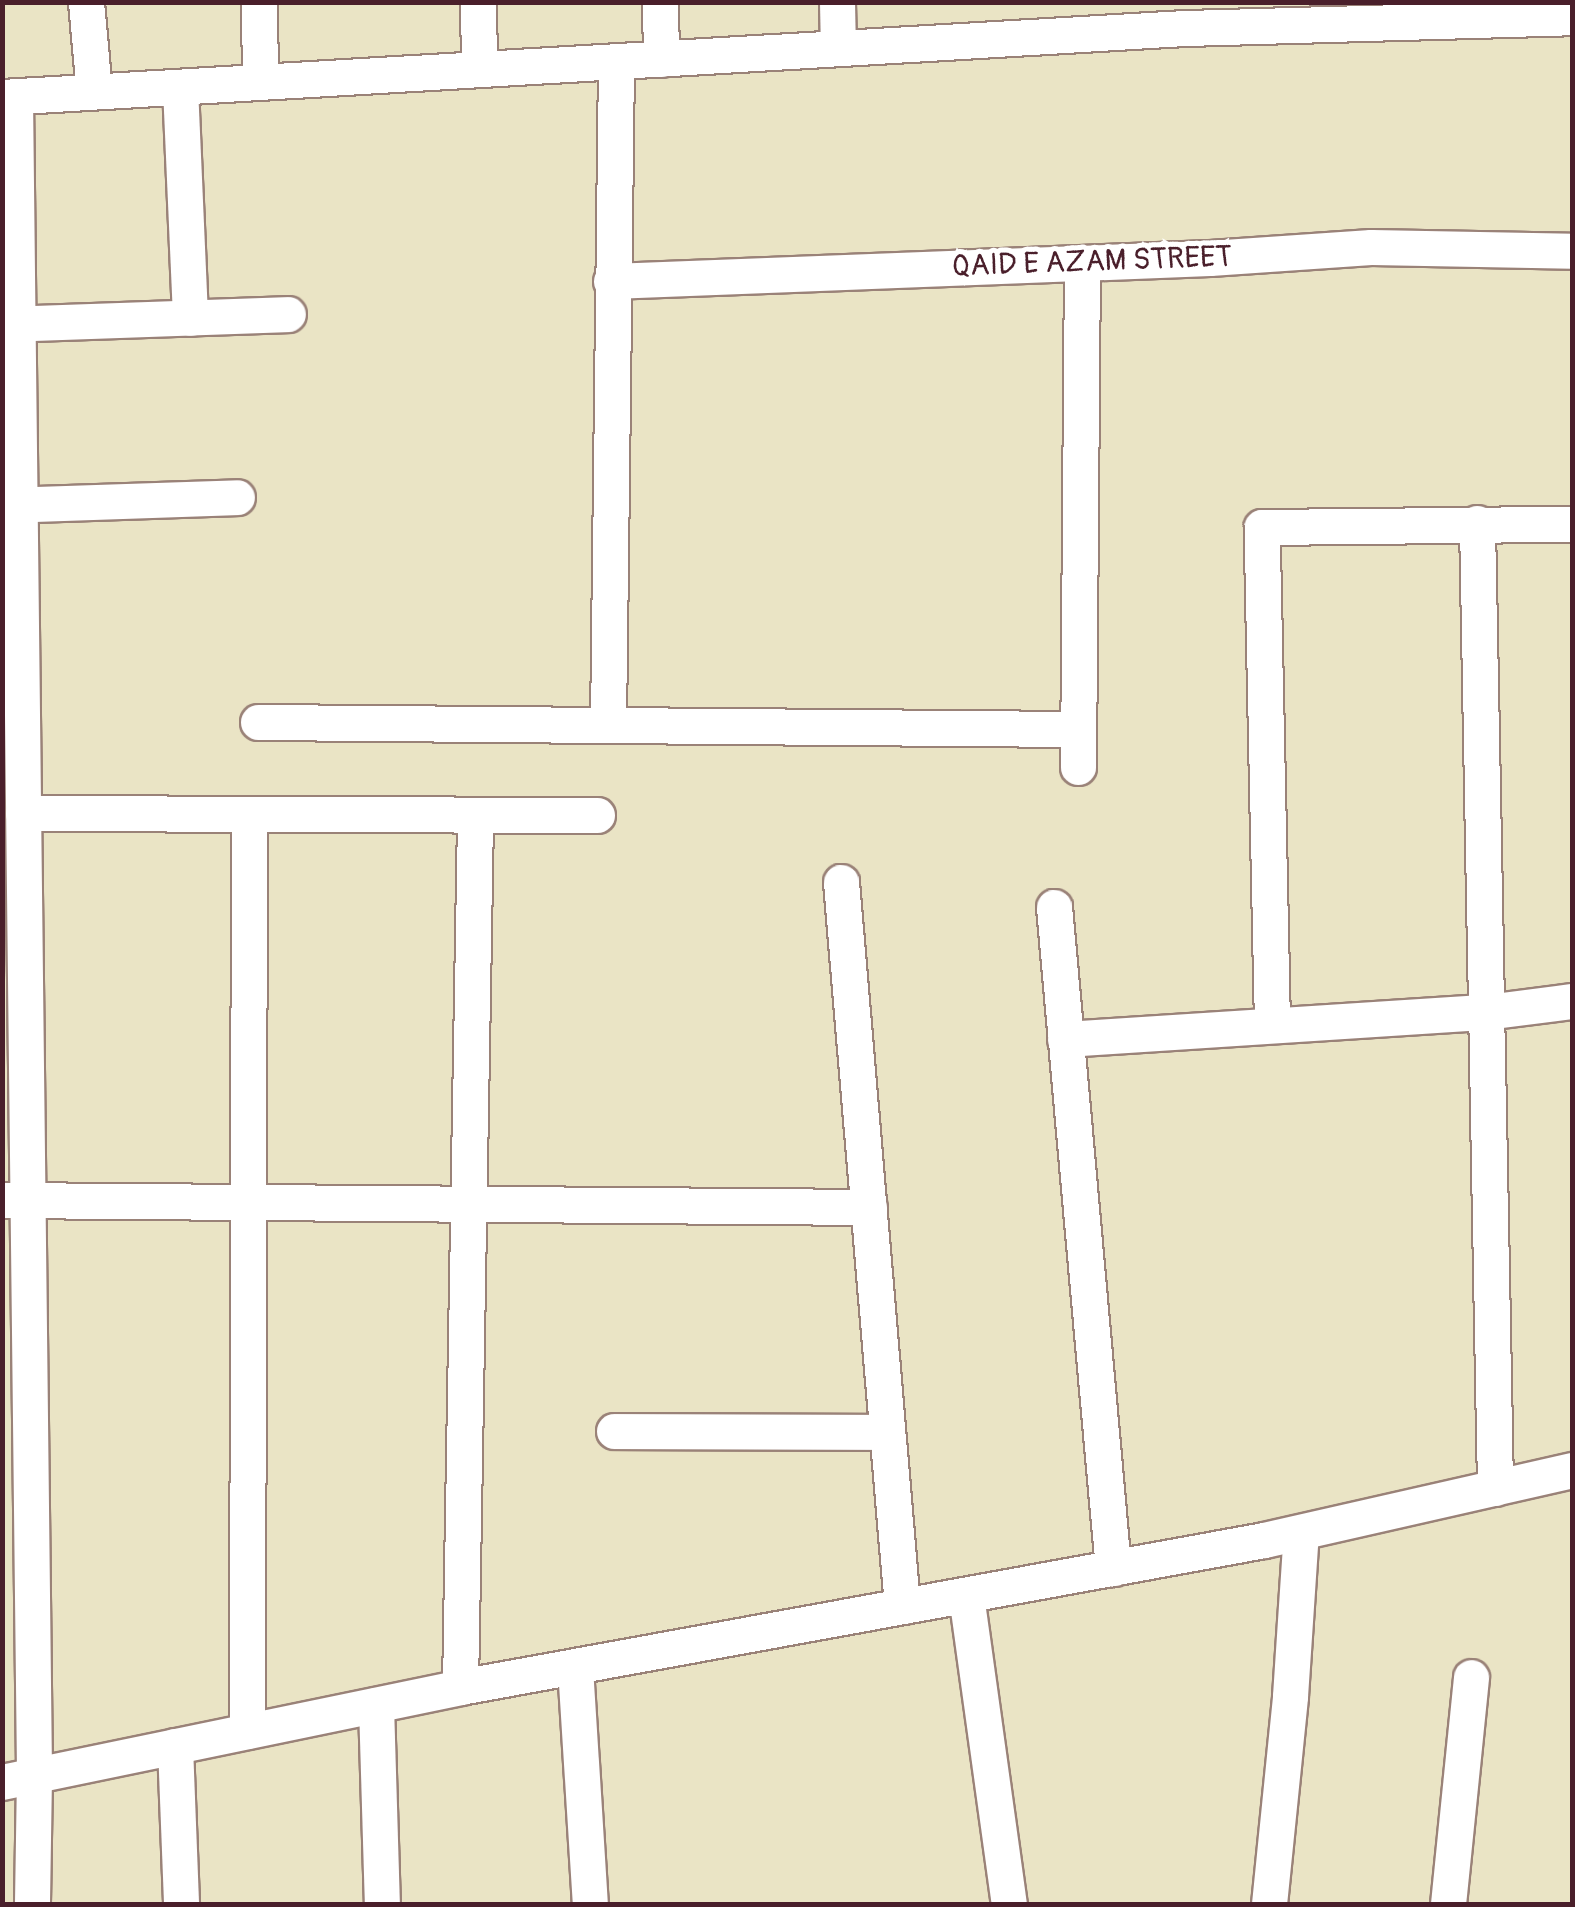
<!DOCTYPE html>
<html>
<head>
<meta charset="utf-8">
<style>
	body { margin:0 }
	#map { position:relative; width:1575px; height:1907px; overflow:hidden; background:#eae4c5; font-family:Pangolin,sans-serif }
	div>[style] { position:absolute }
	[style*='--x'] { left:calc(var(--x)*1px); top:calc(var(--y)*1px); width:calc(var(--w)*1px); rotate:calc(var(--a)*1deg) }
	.roads { filter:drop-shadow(2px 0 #9a8278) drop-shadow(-2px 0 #9a8278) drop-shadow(0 2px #9a8278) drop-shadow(0 -2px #9a8278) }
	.minor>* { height:35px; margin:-17.5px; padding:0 17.5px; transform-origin:17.5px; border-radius:17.5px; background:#fff }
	span { translate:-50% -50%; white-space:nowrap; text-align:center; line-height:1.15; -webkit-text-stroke:10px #fff; paint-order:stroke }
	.street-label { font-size:30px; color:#4a1f2b }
	.frame { position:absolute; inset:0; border:5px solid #4a1f2b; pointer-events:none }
</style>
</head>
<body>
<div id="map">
	<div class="roads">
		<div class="minor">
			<div style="--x:86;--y:2;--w:90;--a:84.9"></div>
			<div style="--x:259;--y:2;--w:80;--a:89.3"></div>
			<div style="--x:478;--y:2;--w:67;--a:89.1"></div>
			<div style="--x:660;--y:2;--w:57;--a:89"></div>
			<div style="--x:837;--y:2;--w:46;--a:88.8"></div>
			<div style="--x:180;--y:87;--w:231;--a:87.5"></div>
			<div style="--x:2;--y:97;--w:1186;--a:-3.34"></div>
			<div style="--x:1186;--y:28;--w:386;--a:-1.6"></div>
			<div style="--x:15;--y:97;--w:1678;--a:89.35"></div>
			<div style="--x:34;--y:1775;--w:129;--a:90.9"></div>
			<div style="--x:611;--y:281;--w:599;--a:-2.2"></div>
			<div style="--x:1210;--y:258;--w:161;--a:-3.9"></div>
			<div style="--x:1371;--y:247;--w:201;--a:1.1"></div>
			<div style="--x:2;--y:324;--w:286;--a:-2"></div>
			<div style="--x:2;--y:505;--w:235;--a:-1.9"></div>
			<div style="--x:1477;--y:523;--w:965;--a:88.93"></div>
			<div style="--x:258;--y:722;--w:820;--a:0.49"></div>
			<div style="--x:608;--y:725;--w:664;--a:-89.31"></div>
			<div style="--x:1078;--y:767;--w:504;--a:-89.55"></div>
			<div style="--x:23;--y:813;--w:574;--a:0.2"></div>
			<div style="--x:841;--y:882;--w:727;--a:85.18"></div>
			<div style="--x:1054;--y:907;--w:664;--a:84.9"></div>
			<div style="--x:1272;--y:1025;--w:498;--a:-91.2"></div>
			<div style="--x:1262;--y:527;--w:310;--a:-0.6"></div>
			<div style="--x:1065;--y:1039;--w:422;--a:-3.7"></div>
			<div style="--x:1486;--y:1012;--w:87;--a:-7.3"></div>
			<div style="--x:2;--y:1200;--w:867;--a:0.46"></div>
			<div style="--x:614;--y:1431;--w:273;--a:0.2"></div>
			<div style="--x:966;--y:1595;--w:312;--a:82.1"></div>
			<div style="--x:575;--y:1667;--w:237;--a:86.4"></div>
			<div style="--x:460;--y:1687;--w:872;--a:-89.01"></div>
			<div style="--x:376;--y:1705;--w:199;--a:88.3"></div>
			<div style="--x:247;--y:1731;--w:917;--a:-89.88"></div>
			<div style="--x:175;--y:1746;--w:158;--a:87.8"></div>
			<div style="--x:2;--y:1782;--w:468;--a:-11.7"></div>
			<div style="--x:460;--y:1687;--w:817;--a:-10.36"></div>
			<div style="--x:1264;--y:1540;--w:316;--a:-12.8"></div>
			<div style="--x:1269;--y:1904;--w:209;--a:-84.2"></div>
			<div style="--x:1290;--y:1696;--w:164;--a:-86.2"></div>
			<div style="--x:1448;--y:1904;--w:228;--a:-84.2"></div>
		</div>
	</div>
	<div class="street-label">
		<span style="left:1092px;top:262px;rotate:-2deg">QAID E AZAM STREET</span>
	</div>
	<div class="frame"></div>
</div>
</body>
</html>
